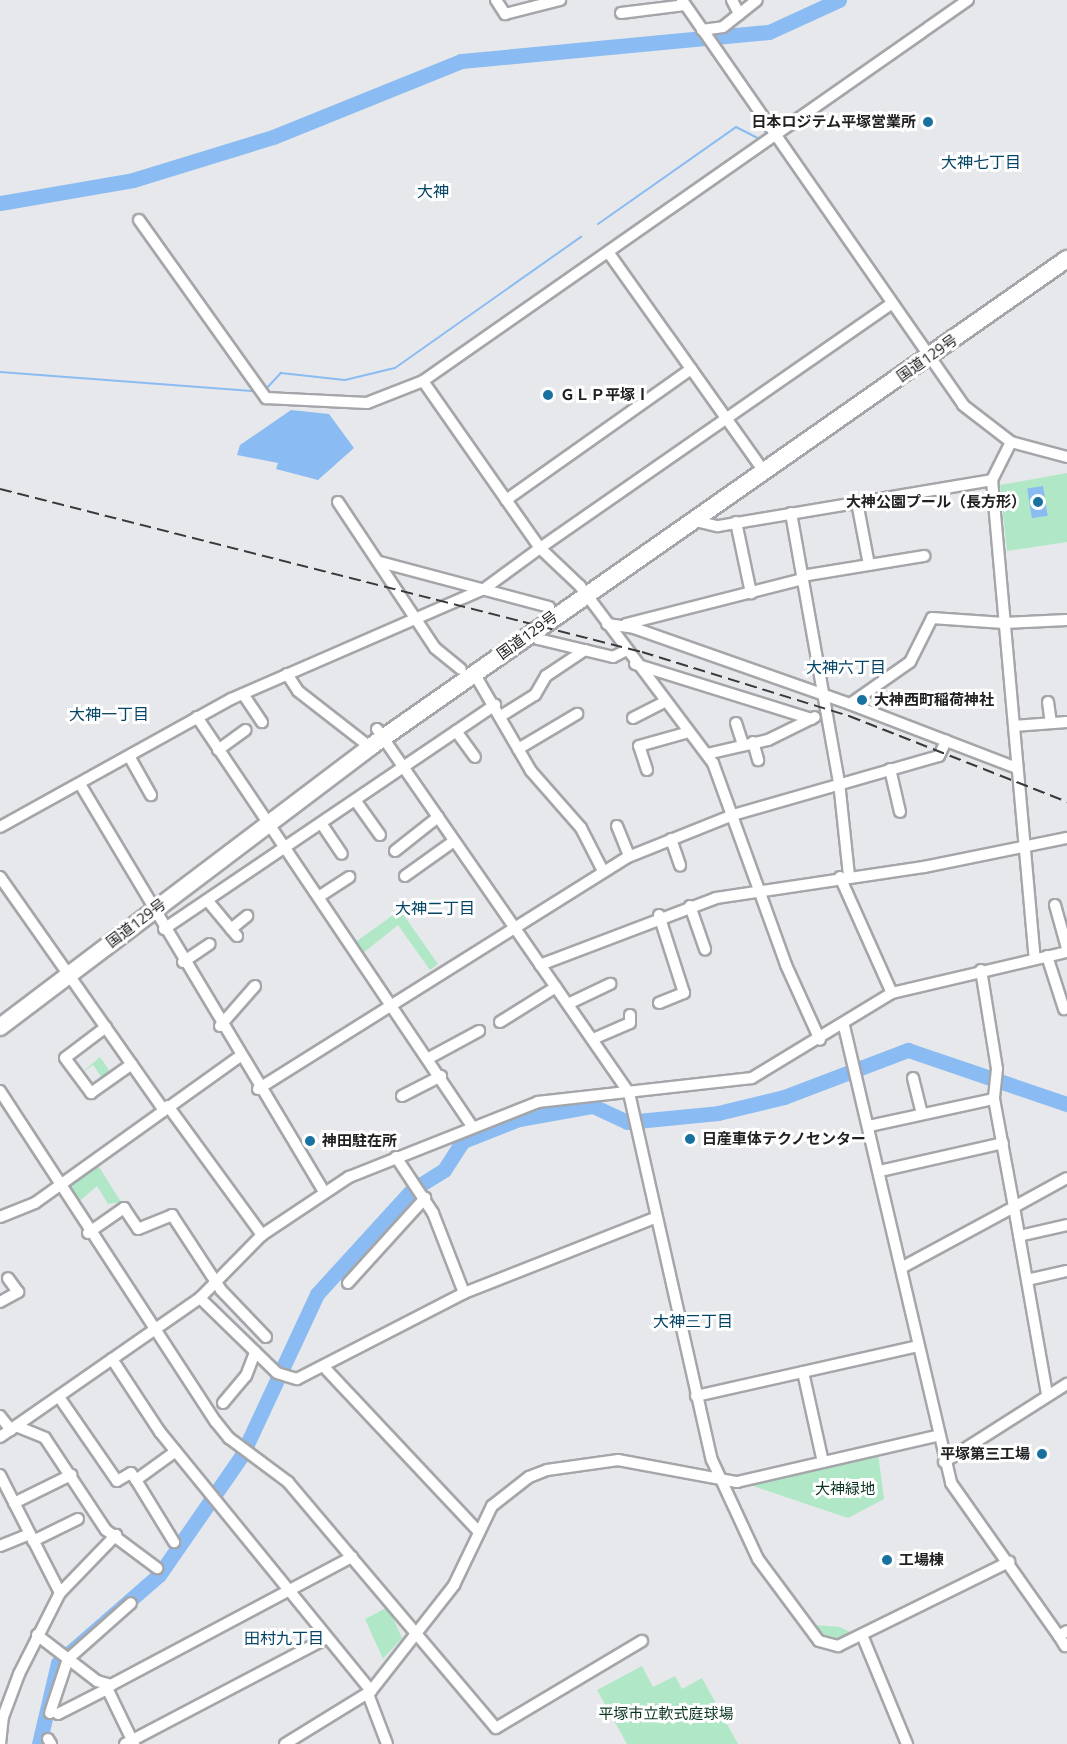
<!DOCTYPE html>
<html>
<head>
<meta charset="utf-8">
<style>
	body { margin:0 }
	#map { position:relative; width:1067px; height:1744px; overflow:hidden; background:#e7e8eb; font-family:"Titillium Web","Noto Sans JP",sans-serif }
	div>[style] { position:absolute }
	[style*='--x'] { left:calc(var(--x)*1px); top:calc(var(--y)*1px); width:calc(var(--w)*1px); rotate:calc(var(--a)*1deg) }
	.green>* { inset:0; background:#b0e8c7 }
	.water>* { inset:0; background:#8abbf2; transform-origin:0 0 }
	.stream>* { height:2px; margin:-1px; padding:0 1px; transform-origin:1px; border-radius:1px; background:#8abbf2 }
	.river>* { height:15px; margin:-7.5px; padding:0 7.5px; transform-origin:7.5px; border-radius:7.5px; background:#8abbf2 }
	.roads { filter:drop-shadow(2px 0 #a5a6a9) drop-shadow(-2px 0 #a5a6a9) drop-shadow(0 2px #a5a6a9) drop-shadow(0 -2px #a5a6a9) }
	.minor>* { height:10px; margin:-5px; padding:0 5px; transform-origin:5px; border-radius:5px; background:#fff }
	.highway>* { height:16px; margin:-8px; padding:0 8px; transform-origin:8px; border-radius:8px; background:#fff }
	.rail>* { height:2px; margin-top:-1px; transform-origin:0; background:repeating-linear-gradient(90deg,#38393a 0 12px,transparent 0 18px) }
	.dots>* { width:16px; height:16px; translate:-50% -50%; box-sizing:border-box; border:3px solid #fff; border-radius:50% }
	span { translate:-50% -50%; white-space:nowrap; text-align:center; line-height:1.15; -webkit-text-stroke:6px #fff; paint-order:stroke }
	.poi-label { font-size:15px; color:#202122; font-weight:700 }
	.right { translate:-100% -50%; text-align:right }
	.left { translate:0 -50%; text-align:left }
	.street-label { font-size:15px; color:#202122 }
	.park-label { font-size:15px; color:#093420 }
	.neighbourhood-label { font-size:16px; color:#044465 }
</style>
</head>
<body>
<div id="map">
	<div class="green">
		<div style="clip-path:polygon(1067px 473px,1067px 542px,1007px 551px,1000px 485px)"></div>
		<div style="clip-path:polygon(400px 910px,438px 964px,430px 970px,398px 925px,362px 954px,354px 943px)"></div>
		<div style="clip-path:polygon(100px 1057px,113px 1076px,105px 1082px,93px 1065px,80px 1074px)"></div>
		<div style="clip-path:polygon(96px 1162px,121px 1202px,108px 1204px,97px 1186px,75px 1205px,65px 1185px)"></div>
		<div style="clip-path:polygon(878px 1453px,884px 1499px,848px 1518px,744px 1483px)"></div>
		<div style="clip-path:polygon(388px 1607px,402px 1638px,383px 1659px,365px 1619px)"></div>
		<div style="clip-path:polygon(815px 1625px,840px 1627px,854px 1634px,839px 1642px,820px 1636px)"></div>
		<div style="clip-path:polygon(642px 1666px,653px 1687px,675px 1676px,682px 1689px,702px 1678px,738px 1744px,627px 1744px,597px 1690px)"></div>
	</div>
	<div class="water">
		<div style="clip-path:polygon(291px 410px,329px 414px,354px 448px,318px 480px,276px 469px,278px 463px,237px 455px,240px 445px)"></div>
		<div style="left:1043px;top:486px;width:30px;height:16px;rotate:81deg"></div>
	</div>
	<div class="stream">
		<div style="--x:598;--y:224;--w:169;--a:-35.1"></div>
		<div style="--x:736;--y:127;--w:27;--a:27"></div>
		<div style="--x:0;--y:372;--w:256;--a:4.3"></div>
		<div style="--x:264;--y:391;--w:25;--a:-47"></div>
		<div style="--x:281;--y:373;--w:64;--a:6.2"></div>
		<div style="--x:345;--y:380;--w:51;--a:-13.5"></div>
		<div style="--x:395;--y:368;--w:228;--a:-35.2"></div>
		<div style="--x:712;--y:519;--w:258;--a:-35"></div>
	</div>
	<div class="river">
		<div style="--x:0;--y:203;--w:135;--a:-9.8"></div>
		<div style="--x:133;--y:180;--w:146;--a:-17.1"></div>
		<div style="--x:273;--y:137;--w:203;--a:-22"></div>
		<div style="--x:461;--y:61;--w:309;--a:-5.4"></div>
		<div style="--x:769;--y:32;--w:77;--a:-24.6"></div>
		<div style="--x:39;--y:1744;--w:83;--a:-76.8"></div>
		<div style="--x:58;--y:1663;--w:134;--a:-41.1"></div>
		<div style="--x:159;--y:1575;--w:146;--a:-55.3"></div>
		<div style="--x:242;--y:1455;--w:178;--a:-65"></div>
		<div style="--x:317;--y:1294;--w:141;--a:-47.6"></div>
		<div style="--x:412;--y:1190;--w:38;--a:-32"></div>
		<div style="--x:444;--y:1170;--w:35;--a:-57"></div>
		<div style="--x:463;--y:1141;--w:60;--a:-21.4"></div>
		<div style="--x:519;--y:1119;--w:75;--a:-10"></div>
		<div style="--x:593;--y:1106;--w:38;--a:25"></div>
		<div style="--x:627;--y:1122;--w:91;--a:-5.6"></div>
		<div style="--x:718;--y:1113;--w:68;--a:-13.6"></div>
		<div style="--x:784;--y:1097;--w:133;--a:-20.8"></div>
		<div style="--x:908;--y:1050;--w:168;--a:18.8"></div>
	</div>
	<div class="roads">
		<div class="minor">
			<div style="--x:496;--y:0;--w:17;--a:57"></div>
			<div style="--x:505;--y:14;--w:57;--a:-14.3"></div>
			<div style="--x:682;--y:0;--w:493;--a:55.2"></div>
			<div style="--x:963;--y:405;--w:61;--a:37.6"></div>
			<div style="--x:1011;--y:442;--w:58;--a:15"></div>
			<div style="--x:732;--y:0;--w:16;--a:63"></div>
			<div style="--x:621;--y:13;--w:64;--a:-7.1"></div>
			<div style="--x:702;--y:30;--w:21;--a:-8"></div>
			<div style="--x:723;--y:27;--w:43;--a:-38.5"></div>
			<div style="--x:139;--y:220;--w:219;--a:54.5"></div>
			<div style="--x:266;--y:398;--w:101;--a:2.8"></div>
			<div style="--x:367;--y:403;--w:60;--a:-21.4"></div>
			<div style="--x:423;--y:381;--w:665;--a:-34.96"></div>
			<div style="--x:608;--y:252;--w:259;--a:54.6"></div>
			<div style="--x:423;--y:381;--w:204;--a:55"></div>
			<div style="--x:540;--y:548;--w:429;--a:-34.8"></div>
			<div style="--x:1011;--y:442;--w:42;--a:116.6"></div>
			<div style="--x:992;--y:480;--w:481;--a:84.9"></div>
			<div style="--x:506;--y:500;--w:227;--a:-35.3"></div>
			<div style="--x:338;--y:502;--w:175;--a:56.4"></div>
			<div style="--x:435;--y:648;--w:33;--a:39"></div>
			<div style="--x:857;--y:502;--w:64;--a:79.2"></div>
			<div style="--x:791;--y:513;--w:273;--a:79.9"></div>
			<div style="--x:839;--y:782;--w:95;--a:83.9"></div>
			<div style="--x:691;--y:520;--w:28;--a:13"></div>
			<div style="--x:718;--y:526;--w:278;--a:-9.5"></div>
			<div style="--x:736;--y:522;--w:73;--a:78.1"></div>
			<div style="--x:380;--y:562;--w:175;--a:14.9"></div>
			<div style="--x:802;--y:576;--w:124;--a:-9.3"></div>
			<div style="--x:607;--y:624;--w:27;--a:8"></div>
			<div style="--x:634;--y:628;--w:229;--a:19.4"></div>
			<div style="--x:850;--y:704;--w:179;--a:21"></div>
			<div style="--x:626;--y:624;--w:183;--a:-14.3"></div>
			<div style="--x:533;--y:631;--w:9;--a:58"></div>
			<div style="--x:538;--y:639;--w:77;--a:13.5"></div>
			<div style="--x:613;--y:657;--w:13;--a:-27"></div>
			<div style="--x:635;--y:664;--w:185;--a:17.3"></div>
			<div style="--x:474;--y:673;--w:113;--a:59.8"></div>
			<div style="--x:531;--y:771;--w:76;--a:48.7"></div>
			<div style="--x:581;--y:828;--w:48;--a:62.9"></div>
			<div style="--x:287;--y:674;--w:20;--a:57"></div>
			<div style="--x:298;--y:691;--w:91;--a:37.9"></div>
			<div style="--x:243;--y:694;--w:34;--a:56"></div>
			<div style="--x:1048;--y:702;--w:21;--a:82"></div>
			<div style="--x:850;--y:704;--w:73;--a:-35"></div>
			<div style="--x:910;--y:662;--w:49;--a:-63.4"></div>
			<div style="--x:932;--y:618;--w:72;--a:4"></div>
			<div style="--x:1004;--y:623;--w:63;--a:-2.7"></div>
			<div style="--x:501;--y:716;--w:40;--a:-32"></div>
			<div style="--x:535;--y:695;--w:22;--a:-60"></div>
			<div style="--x:546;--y:676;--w:47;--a:-33.7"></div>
			<div style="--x:197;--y:717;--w:493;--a:56.1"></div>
			<div style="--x:633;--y:718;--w:36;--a:-27"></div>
			<div style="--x:736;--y:723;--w:23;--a:72"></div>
			<div style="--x:1014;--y:726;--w:53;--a:-4.3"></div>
			<div style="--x:377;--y:729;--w:443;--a:55.3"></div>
			<div style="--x:629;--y:1093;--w:376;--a:77.3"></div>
			<div style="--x:712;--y:1460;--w:109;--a:65.1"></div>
			<div style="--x:758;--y:1559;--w:102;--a:53.4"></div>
			<div style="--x:819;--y:1641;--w:20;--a:15"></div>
			<div style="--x:838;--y:1646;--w:191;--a:-26.2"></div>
			<div style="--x:456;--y:731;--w:32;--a:54"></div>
			<div style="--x:753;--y:742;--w:19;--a:74"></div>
			<div style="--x:518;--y:749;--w:69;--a:-30.7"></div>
			<div style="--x:218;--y:750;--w:34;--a:-36"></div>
			<div style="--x:707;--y:754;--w:63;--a:-12.9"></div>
			<div style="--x:768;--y:740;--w:52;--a:-26.1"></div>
			<div style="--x:129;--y:756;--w:45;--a:60.6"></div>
			<div style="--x:890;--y:769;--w:44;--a:76.9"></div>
			<div style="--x:647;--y:770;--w:25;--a:-108"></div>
			<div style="--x:639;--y:746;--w:52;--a:-15.6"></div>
			<div style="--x:80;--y:784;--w:473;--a:59.1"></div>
			<div style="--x:355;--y:800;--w:43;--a:54.5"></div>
			<div style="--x:321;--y:823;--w:37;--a:56"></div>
			<div style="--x:617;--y:826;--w:32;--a:68"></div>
			<div style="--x:0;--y:827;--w:264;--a:-29"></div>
			<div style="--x:231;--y:699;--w:276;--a:-23.5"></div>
			<div style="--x:484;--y:589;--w:69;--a:-36.2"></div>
			<div style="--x:540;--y:548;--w:55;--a:43.5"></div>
			<div style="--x:580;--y:586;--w:221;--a:53.1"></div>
			<div style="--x:713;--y:763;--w:215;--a:70.1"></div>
			<div style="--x:786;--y:965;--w:82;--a:65.6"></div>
			<div style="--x:671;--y:839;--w:28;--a:71"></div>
			<div style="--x:395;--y:851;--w:55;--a:-38.3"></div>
			<div style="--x:405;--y:876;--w:60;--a:-35.5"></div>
			<div style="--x:0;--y:877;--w:284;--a:54.9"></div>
			<div style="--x:840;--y:877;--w:127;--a:65.9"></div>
			<div style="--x:320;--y:896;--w:35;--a:-33"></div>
			<div style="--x:207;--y:900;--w:47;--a:50.2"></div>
			<div style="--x:1055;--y:905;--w:45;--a:74.4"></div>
			<div style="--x:690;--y:906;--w:46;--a:70.8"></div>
			<div style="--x:164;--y:929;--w:400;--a:-34.1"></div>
			<div style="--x:231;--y:929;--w:21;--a:-39"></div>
			<div style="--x:1047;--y:956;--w:56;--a:72.2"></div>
			<div style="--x:183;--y:962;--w:32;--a:-34"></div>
			<div style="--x:540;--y:965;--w:188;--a:-20.8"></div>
			<div style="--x:716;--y:898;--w:210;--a:-8.5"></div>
			<div style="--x:924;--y:867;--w:146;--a:-11.5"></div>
			<div style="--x:981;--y:970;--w:100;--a:80.8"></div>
			<div style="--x:997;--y:1069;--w:30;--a:96"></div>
			<div style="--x:994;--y:1099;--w:110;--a:79.5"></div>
			<div style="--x:1014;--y:1207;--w:60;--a:-28.7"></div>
			<div style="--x:659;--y:1003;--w:27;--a:-22"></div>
			<div style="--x:684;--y:993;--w:82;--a:-107.8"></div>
			<div style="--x:568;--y:1004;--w:47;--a:-25.5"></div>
			<div style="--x:500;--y:1022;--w:66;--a:-32"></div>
			<div style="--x:220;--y:1026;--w:53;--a:-48.8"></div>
			<div style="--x:844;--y:1026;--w:469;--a:76.8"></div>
			<div style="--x:951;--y:1483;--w:187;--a:54.8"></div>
			<div style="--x:1059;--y:1636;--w:9;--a:-32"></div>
			<div style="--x:106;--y:1027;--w:51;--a:142.9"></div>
			<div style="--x:65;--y:1058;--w:44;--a:53.4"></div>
			<div style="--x:91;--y:1093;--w:50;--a:-35.3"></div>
			<div style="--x:593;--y:1039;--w:40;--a:-23.4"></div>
			<div style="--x:630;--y:1023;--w:8;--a:-90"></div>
			<div style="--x:429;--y:1058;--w:57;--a:-28.4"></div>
			<div style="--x:913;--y:1078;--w:37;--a:76"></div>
			<div style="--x:258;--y:1089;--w:437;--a:-32.1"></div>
			<div style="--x:628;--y:857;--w:113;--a:-21.8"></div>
			<div style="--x:733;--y:815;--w:214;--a:-16"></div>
			<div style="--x:939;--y:756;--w:17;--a:-65"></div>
			<div style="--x:0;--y:1091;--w:395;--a:56.9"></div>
			<div style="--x:216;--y:1422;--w:21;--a:51"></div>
			<div style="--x:229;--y:1438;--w:74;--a:36.7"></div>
			<div style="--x:288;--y:1482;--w:322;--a:49.8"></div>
			<div style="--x:496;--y:1728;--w:170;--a:-30.8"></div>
			<div style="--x:402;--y:1096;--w:44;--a:-27.1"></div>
			<div style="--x:168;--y:1106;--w:160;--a:53.9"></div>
			<div style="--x:869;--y:1126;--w:128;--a:-12.2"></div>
			<div style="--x:396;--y:1157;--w:67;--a:56.5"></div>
			<div style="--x:433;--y:1213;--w:86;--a:68.8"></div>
			<div style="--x:880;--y:1171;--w:126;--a:-12.8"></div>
			<div style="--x:0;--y:1217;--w:38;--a:-22"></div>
			<div style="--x:35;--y:1203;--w:251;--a:-35.6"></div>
			<div style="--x:88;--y:1233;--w:44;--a:-34.8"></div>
			<div style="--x:124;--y:1208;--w:25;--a:56"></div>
			<div style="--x:138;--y:1229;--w:37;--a:-22"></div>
			<div style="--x:172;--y:1215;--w:90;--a:56.8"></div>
			<div style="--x:221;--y:1290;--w:65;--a:46.2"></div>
			<div style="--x:1019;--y:1236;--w:49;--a:-12.9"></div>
			<div style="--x:901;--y:1268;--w:128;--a:-28.4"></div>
			<div style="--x:1014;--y:1207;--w:191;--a:80"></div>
			<div style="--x:1027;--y:1280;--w:41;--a:-12.7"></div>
			<div style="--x:348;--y:1283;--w:115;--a:-47.8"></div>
			<div style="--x:200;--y:1298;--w:107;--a:44.2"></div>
			<div style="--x:277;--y:1373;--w:21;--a:17"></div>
			<div style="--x:297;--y:1379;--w:188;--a:-27.2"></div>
			<div style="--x:464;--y:1293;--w:207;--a:-21.5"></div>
			<div style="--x:0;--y:1302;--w:21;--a:-29"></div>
			<div style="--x:18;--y:1292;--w:17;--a:-126"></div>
			<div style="--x:112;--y:1359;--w:87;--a:56.7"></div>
			<div style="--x:160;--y:1432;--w:334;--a:50.8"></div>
			<div style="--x:324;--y:1367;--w:225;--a:46.8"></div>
			<div style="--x:803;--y:1372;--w:92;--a:77.5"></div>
			<div style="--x:696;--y:1396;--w:228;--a:-12.7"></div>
			<div style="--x:59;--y:1397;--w:102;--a:55.4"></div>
			<div style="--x:117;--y:1481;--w:16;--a:-30"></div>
			<div style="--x:131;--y:1473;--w:9;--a:54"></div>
			<div style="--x:136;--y:1480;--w:49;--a:-35.9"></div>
			<div style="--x:223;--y:1403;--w:35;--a:-50"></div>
			<div style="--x:246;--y:1376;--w:26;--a:-69"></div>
			<div style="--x:0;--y:1416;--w:18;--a:52"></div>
			<div style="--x:16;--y:1426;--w:31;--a:22"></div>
			<div style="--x:45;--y:1438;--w:110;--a:56.5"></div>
			<div style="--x:106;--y:1530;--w:64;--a:36.7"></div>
			<div style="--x:0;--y:1437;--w:244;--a:-34.8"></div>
			<div style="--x:200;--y:1298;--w:88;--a:-45.5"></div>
			<div style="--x:262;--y:1235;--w:105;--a:-33.7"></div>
			<div style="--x:349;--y:1177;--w:203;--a:-21.6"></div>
			<div style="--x:538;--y:1102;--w:215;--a:-6.4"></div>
			<div style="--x:752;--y:1078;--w:164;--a:-31.3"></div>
			<div style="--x:892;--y:993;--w:180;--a:-13.2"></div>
			<div style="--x:944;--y:1462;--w:146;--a:-32.4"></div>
			<div style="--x:0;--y:1475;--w:132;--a:63"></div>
			<div style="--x:136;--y:1480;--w:73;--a:58.5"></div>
			<div style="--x:14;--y:1503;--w:64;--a:-26.2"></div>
			<div style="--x:33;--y:1541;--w:50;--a:-26.1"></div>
			<div style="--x:0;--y:1546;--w:31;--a:-22"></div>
			<div style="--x:37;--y:1635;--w:76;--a:37.5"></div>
			<div style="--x:97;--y:1681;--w:15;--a:16"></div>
			<div style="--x:111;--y:1685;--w:273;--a:-28"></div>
			<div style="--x:862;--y:1635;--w:118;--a:67.6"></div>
			<div style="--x:1059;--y:1636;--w:12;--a:59"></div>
			<div style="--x:105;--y:1684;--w:67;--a:64.2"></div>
			<div style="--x:368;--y:1694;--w:53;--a:69.2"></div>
			<div style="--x:50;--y:1713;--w:57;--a:-71.6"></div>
			<div style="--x:68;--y:1659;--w:84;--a:-41.6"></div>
			<div style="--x:58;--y:1714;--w:55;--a:-27"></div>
			<div style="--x:48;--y:1739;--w:6;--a:59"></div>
			<div style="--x:0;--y:1744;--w:27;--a:-84"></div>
			<div style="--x:3;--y:1717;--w:46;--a:-69.6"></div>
			<div style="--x:19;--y:1674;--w:91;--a:-63.2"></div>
			<div style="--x:60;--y:1593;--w:81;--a:-46"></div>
			<div style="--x:125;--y:1744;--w:228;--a:-27.7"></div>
			<div style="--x:285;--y:1744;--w:101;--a:-31.6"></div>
			<div style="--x:371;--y:1691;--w:135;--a:-51.9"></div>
			<div style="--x:454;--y:1585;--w:88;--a:-64.3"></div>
			<div style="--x:492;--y:1506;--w:47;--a:-38.1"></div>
			<div style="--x:529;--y:1477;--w:19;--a:-21"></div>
			<div style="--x:547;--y:1470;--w:72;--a:-8"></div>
			<div style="--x:618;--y:1460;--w:121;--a:10.5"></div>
			<div style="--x:737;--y:1482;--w:205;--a:-13"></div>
		</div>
		<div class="highway">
			<div style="--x:0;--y:1027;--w:464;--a:-37.1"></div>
			<div style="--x:370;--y:747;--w:851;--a:-35"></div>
		</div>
	</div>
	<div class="rail">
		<div style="--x:0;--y:489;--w:662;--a:14.25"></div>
		<div style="--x:642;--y:652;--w:217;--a:17.2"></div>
		<div style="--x:849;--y:716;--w:234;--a:21.5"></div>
	</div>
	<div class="dots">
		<div style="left:928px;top:122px;background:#1971a0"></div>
		<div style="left:548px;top:395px;background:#1971a0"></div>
		<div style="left:1038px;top:502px;background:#1971a0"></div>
		<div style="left:862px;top:700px;background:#1971a0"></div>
		<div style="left:690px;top:1139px;background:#1971a0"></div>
		<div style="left:310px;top:1141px;background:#1971a0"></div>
		<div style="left:1042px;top:1454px;background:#1971a0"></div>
		<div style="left:887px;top:1560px;background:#1971a0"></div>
	</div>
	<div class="poi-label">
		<span class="right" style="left:916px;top:122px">日本ロジテム平塚営業所</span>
		<span class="left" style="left:560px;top:395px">ＧＬＰ平塚Ⅰ</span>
		<span class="right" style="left:1026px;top:502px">大神公園プール（長方形）</span>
		<span class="left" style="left:874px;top:700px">大神西町稲荷神社</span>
		<span class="left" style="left:702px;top:1139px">日産車体テクノセンター</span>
		<span class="left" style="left:322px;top:1141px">神田駐在所</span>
		<span class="right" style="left:1030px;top:1454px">平塚第三工場</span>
		<span class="left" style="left:899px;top:1560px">工場棟</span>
	</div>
	<div class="street-label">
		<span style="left:927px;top:358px;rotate:-35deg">国道129号</span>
		<span style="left:527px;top:635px;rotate:-36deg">国道129号</span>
		<span style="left:136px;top:923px;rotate:-37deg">国道129号</span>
	</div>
	<div class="park-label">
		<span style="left:845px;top:1489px">大神緑地</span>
		<span style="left:666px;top:1714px">平塚市立軟式庭球場</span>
	</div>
	<div class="neighbourhood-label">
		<span style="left:981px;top:162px">大神七丁目</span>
		<span style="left:433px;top:191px">大神</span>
		<span style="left:846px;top:667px">大神六丁目</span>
		<span style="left:109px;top:714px">大神一丁目</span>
		<span style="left:435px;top:908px">大神二丁目</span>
		<span style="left:693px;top:1321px">大神三丁目</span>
		<span style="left:284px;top:1638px">田村九丁目</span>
	</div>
</div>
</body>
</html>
